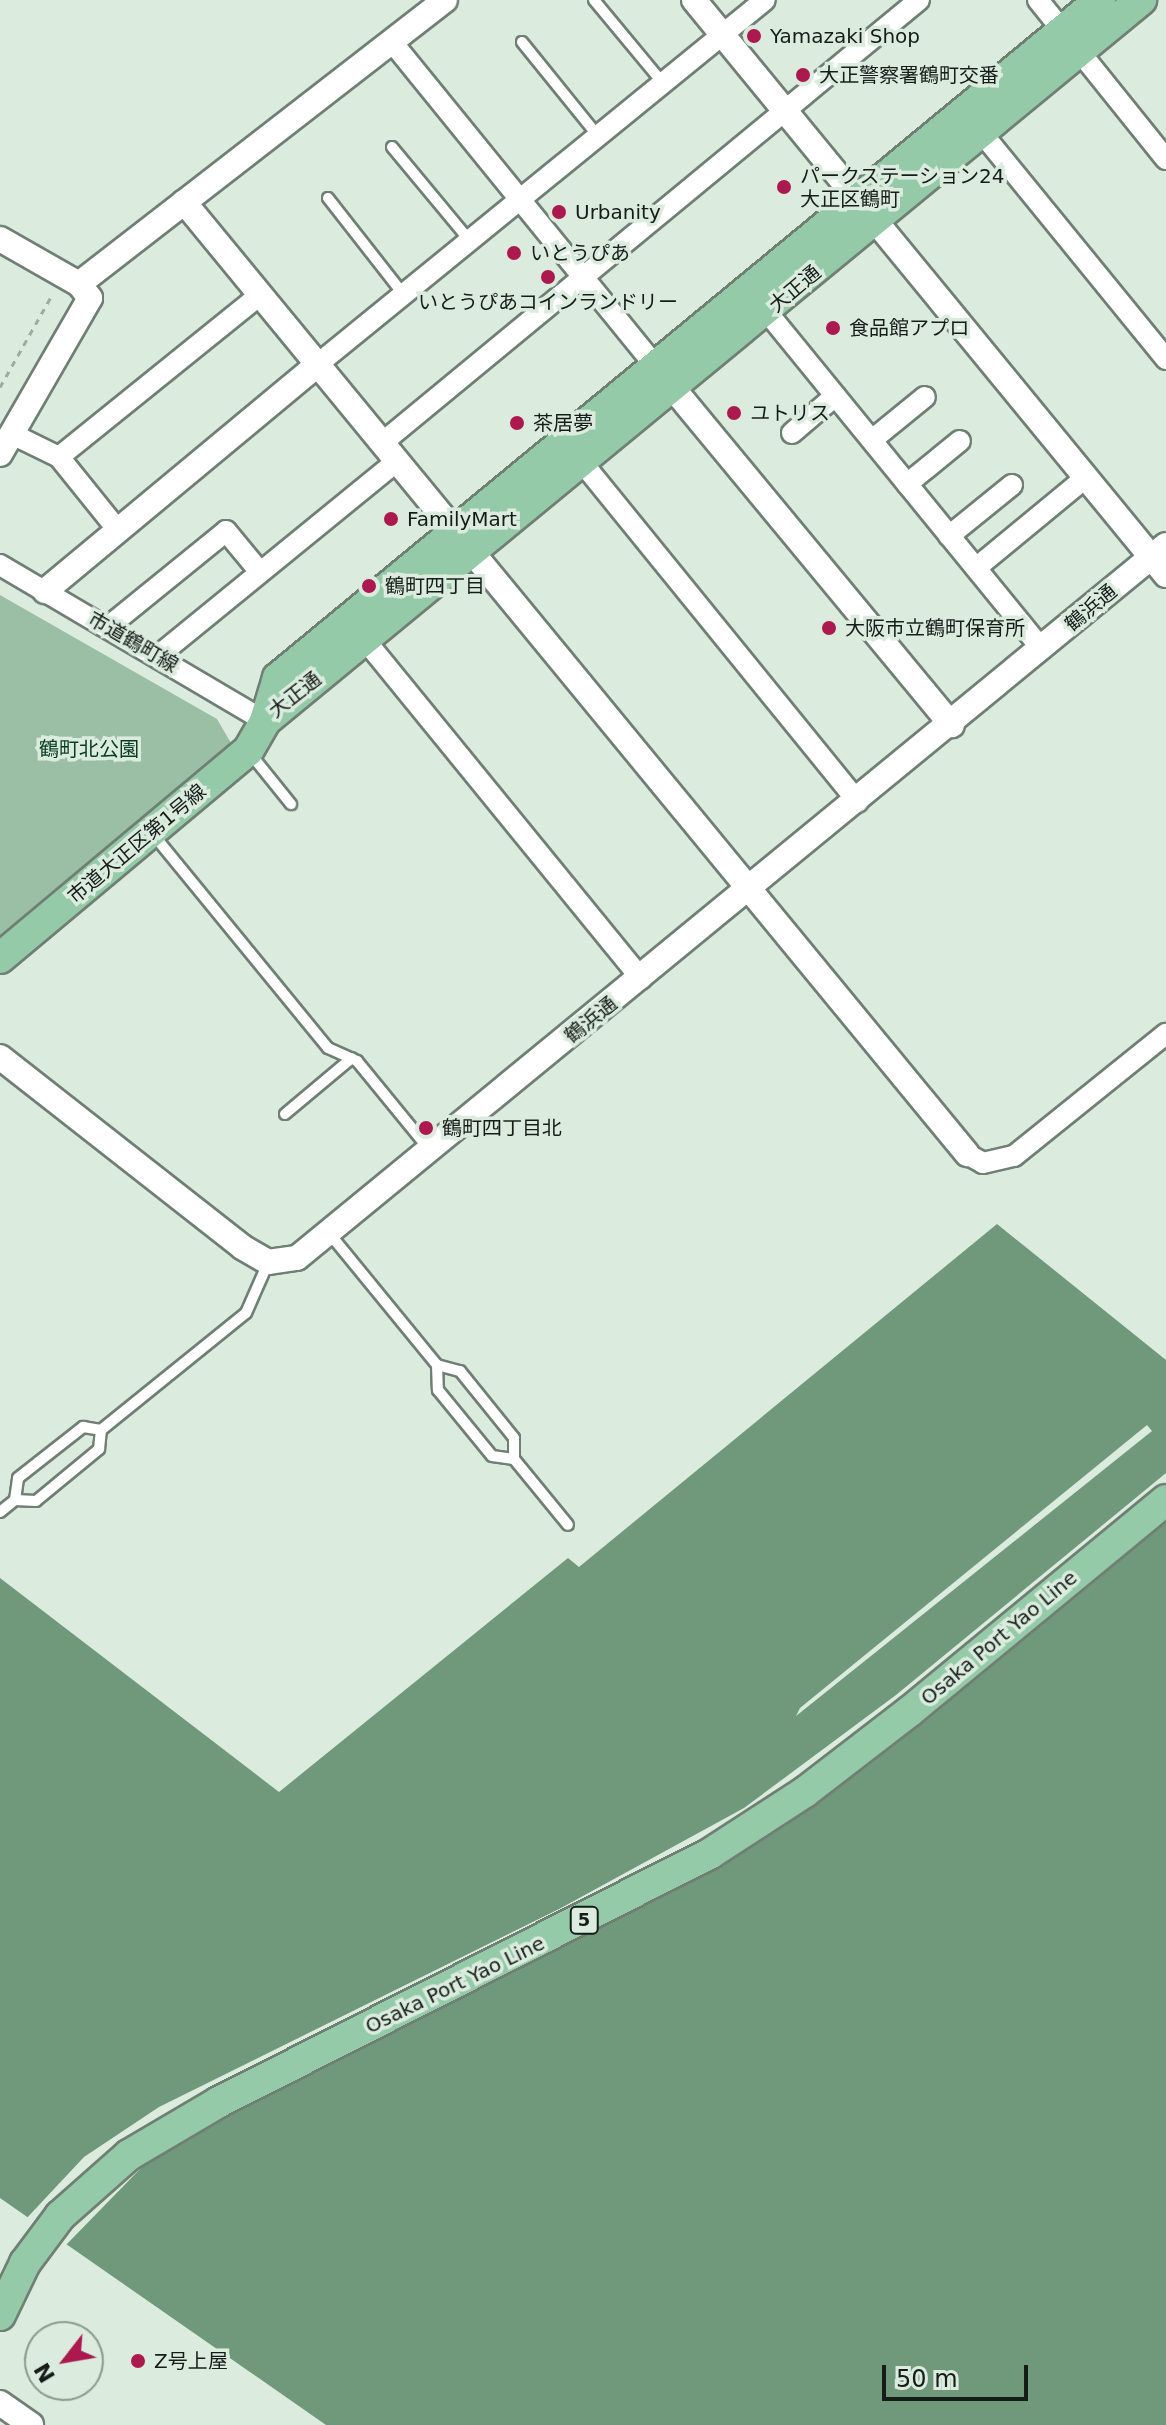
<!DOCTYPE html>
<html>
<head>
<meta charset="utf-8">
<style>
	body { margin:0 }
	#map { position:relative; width:1166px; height:2425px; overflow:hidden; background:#dbecdf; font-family:"DejaVu Sans","Noto Sans JP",sans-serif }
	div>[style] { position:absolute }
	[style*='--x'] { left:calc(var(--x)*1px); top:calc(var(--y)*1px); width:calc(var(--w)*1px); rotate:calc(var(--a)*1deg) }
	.green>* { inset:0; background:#9bbfa5 }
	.water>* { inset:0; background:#70997c }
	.pier>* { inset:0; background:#dbecdf }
	.path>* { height:3px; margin-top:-1.5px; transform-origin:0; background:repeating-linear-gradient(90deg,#9daba1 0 6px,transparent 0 12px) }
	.roads { filter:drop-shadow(2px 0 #707f74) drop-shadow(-2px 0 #707f74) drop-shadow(0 2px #707f74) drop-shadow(0 -2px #707f74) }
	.service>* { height:10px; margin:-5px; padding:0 5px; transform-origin:5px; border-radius:5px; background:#fff }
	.minor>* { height:20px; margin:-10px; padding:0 10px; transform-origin:10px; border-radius:10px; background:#fff }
	.tertiary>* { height:24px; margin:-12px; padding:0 12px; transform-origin:12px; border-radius:12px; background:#fff }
	.primary>* { height:30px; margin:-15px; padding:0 15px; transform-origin:15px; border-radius:15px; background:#94caa8 }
	.dots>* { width:22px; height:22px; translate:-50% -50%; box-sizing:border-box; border:4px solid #dbecdf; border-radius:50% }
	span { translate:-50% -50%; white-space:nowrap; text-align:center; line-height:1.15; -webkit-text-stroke:7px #dbecdf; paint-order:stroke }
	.shield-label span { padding:2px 6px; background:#dbecdf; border:2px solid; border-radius:6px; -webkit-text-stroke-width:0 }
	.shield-label { font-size:18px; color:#161c18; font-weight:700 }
	.poi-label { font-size:20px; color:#161c18 }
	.left { translate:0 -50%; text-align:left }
	.street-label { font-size:20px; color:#161c18 }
	.park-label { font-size:20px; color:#083c20 }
	.north { position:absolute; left:24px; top:2321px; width:80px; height:80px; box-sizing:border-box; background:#dbecdf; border:2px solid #8c998f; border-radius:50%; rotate:239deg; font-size:22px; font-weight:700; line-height:32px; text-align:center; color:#161c18 }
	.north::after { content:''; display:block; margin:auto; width:28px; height:36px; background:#ab194e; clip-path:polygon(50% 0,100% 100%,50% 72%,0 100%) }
	.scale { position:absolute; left:882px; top:2365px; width:146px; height:36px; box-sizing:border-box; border:4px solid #161c18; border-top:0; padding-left:10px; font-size:24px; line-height:28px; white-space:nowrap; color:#161c18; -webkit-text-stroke:6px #dbecdf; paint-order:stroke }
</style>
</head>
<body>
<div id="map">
	<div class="green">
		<div style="clip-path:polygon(0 595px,217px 719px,231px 743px,0 935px)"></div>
	</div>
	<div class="water">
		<div style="clip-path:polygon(997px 1224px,1166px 1360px,1166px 2425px,326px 2425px,0 2198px,0 1578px,279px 1792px,568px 1558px,579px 1567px)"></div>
	</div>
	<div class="pier">
		<div style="clip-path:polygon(1147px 1425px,1152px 1431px,796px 1716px,800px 1708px)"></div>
		<div style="clip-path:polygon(1166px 1473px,1166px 1516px,719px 1861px,655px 1899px,229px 2112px,142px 2167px,64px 2247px,25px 2220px,84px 2157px,159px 2107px,561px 1908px,744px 1808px,896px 1695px)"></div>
	</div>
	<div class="path">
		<div style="--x:0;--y:387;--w:103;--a:-60.5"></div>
	</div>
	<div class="roads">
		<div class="service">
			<div style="--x:594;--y:0;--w:108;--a:50.3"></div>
			<div style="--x:522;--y:42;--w:121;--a:51"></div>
			<div style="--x:392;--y:147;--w:122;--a:50.3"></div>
			<div style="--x:328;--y:198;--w:123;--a:51.9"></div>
			<div style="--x:249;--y:752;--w:67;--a:51.1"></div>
			<div style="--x:152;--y:833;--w:278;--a:50.7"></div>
			<div style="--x:328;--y:1048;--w:32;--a:24"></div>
			<div style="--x:357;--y:1061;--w:114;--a:50.7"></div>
			<div style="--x:285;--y:1114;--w:87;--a:-39.9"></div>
			<div style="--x:329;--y:1233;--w:171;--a:50.7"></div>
			<div style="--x:437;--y:1365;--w:24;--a:15"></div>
			<div style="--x:460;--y:1371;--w:86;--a:51.1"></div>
			<div style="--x:514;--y:1438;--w:21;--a:90"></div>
			<div style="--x:514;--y:1459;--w:85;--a:50.7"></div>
			<div style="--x:437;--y:1365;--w:25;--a:88"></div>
			<div style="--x:438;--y:1390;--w:85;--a:50.7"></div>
			<div style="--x:492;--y:1456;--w:22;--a:8"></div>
			<div style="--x:15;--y:1500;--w:22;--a:-82"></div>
			<div style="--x:18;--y:1478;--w:83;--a:-38.1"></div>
			<div style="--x:83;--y:1427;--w:18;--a:9"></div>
			<div style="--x:0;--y:1512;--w:19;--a:-39"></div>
			<div style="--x:15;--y:1500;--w:21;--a:3"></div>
			<div style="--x:36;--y:1501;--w:82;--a:-39.5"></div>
			<div style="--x:99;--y:1449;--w:19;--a:-84"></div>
			<div style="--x:101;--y:1430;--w:186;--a:-38.9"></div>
			<div style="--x:246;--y:1313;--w:55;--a:-66.3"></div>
		</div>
		<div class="minor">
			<div style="--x:1038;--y:0;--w:204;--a:51.2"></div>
			<div style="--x:392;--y:42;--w:428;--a:50.9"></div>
			<div style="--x:981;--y:132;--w:293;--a:50.8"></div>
			<div style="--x:767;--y:312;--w:435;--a:50.8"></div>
			<div style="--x:318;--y:364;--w:576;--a:-39.16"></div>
			<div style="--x:792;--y:433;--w:57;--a:-40.7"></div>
			<div style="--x:12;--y:434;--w:52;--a:26.1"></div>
			<div style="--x:59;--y:457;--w:94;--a:51.1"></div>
			<div style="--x:872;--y:440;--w:68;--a:-39.1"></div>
			<div style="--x:382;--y:443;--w:696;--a:-39.52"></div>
			<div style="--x:59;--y:457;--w:258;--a:-38.9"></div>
			<div style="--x:581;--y:461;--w:439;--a:50.9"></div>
			<div style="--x:907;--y:484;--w:68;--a:-39.1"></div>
			<div style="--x:949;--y:536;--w:81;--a:-39"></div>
			<div style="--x:0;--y:565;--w:308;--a:30.5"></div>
			<div style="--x:976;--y:568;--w:141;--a:-39.5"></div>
			<div style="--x:108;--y:627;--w:152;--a:-39.1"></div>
			<div style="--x:226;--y:531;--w:53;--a:50.3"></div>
			<div style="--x:365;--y:640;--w:437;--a:50.8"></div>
			<div style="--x:158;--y:656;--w:308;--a:-39.2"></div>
			<div style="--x:967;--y:1154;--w:18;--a:29"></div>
			<div style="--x:983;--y:1163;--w:32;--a:-13"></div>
			<div style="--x:1014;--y:1156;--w:195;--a:-38.8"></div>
		</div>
		<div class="tertiary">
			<div style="--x:694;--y:0;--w:744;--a:50.62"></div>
			<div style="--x:184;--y:202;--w:1233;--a:50.56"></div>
			<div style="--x:0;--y:239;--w:91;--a:29.7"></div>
			<div style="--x:79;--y:284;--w:463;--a:-37.8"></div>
			<div style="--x:672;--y:387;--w:439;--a:50.4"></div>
			<div style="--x:0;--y:454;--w:180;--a:-60"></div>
			<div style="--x:90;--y:298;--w:18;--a:-128"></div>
			<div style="--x:45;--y:591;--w:355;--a:-39.7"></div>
			<div style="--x:0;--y:1057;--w:308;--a:38.1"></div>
			<div style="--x:242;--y:1247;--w:30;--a:30"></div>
			<div style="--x:268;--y:1262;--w:29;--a:-8"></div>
			<div style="--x:297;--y:1258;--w:1124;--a:-39.37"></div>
			<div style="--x:0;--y:2403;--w:38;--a:35"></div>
		</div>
		<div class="primary">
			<div style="--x:265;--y:721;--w:1135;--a:-39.46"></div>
			<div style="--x:0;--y:958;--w:323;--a:-39.9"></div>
			<div style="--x:248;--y:751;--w:34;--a:-60"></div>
			<div style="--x:265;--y:721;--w:45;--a:-73.2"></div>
			<div style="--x:278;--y:678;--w:1066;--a:-39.52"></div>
			<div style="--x:0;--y:2315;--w:58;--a:-64.3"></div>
			<div style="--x:25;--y:2263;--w:59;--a:-53.3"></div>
			<div style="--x:60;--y:2216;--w:92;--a:-41.5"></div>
			<div style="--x:129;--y:2155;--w:104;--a:-30.5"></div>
			<div style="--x:219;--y:2102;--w:551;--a:-26.84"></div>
			<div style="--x:711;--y:1853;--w:112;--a:-33"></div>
			<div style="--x:805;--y:1792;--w:131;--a:-37.6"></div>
			<div style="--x:909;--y:1712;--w:333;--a:-39.5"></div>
		</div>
	</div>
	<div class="dots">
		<div style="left:754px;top:36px;background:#ab194e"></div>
		<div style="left:803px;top:75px;background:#ab194e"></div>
		<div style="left:784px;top:187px;background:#ab194e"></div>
		<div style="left:559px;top:212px;background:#ab194e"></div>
		<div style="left:514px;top:253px;background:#ab194e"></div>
		<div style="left:548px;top:277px;background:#ab194e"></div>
		<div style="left:833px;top:328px;background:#ab194e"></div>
		<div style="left:734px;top:413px;background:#ab194e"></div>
		<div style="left:517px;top:423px;background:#ab194e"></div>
		<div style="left:391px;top:519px;background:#ab194e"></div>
		<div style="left:369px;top:586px;background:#ab194e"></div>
		<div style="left:829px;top:628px;background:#ab194e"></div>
		<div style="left:426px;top:1128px;background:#ab194e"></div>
		<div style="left:138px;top:2361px;background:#ab194e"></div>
	</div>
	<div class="shield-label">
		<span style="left:584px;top:1920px">5</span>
	</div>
	<div class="poi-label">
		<span class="left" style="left:770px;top:36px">Yamazaki Shop</span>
		<span class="left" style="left:819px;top:75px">大正警察署鶴町交番</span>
		<span class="left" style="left:800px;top:188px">パークステーション24<br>大正区鶴町</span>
		<span class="left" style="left:575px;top:212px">Urbanity</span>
		<span class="left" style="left:530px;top:253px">いとうぴあ</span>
		<span style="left:548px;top:302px">いとうぴあコインランドリー</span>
		<span class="left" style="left:849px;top:328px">食品館アプロ</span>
		<span class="left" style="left:750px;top:413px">ユトリス</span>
		<span class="left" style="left:533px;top:423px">茶居夢</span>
		<span class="left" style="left:407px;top:519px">FamilyMart</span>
		<span class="left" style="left:385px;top:586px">鶴町四丁目</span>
		<span class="left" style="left:845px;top:628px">大阪市立鶴町保育所</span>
		<span class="left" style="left:442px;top:1128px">鶴町四丁目北</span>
		<span class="left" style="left:154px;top:2361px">Z号上屋</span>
	</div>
	<div class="street-label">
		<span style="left:795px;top:289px;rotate:-40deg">大正通</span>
		<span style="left:1091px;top:608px;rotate:-40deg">鶴浜通</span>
		<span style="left:133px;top:642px;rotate:30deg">市道鶴町線</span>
		<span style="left:295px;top:695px;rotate:-38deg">大正通</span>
		<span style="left:137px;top:844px;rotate:-40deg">市道大正区第1号線</span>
		<span style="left:591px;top:1020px;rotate:-39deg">鶴浜通</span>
		<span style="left:999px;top:1638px;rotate:-40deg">Osaka Port Yao Line</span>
		<span style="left:455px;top:1985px;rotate:-26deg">Osaka Port Yao Line</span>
	</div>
	<div class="park-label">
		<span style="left:89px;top:749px">鶴町北公園</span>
	</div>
	<div class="north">N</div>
	<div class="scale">50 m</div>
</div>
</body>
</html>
